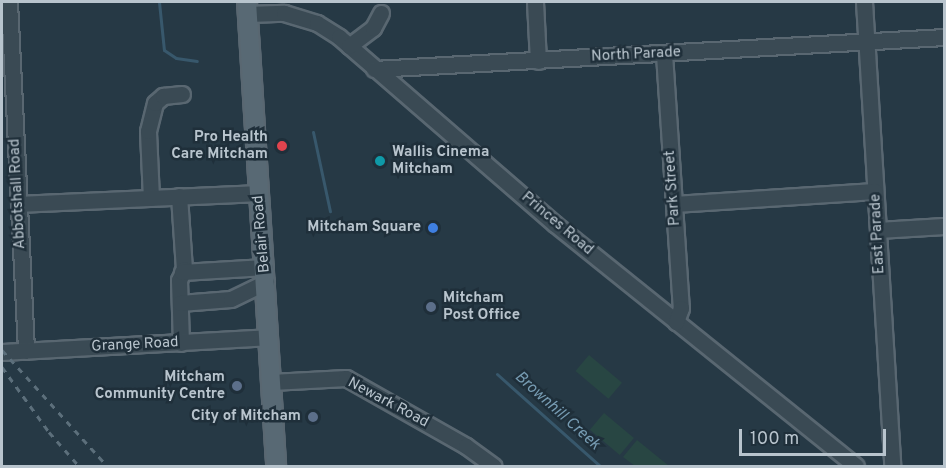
<!DOCTYPE html>
<html>
<head>
<meta charset="utf-8">
<style>
	body { margin:0 }
	#map { position:relative; width:946px; height:468px; overflow:hidden; background:#263945; font-family:Overpass,sans-serif }
	div>[style] { position:absolute }
	[style*='--x'] { left:calc(var(--x)*1px); top:calc(var(--y)*1px); width:calc(var(--w)*1px); rotate:calc(var(--a)*1deg) }
	.green>* { inset:0; background:#284643; transform-origin:0 0 }
	.stream>* { height:3px; margin:-1.5px; padding:0 1.5px; transform-origin:1.5px; border-radius:1.5px; background:#38586c }
	.roads { filter:drop-shadow(2px 0 #596771) drop-shadow(-2px 0 #596771) drop-shadow(0 2px #596771) drop-shadow(0 -2px #596771) }
	.minor>* { height:15px; margin:-7.5px; padding:0 7.5px; transform-origin:7.5px; border-radius:7.5px; background:#3a4a54 }
	.major>* { height:18px; margin:-9px; padding:0 9px; transform-origin:9px; border-radius:9px; background:#586974 }
	.rail>* { height:3px; margin-top:-1.5px; transform-origin:0; background:repeating-linear-gradient(90deg,#5c6f7b 0 6px,transparent 0 12px) }
	.dots>* { width:16px; height:16px; translate:-50% -50%; box-sizing:border-box; border:3px solid #1f2f3a; border-radius:50% }
	span { translate:-50% -50%; white-space:nowrap; text-align:center; line-height:1.15; -webkit-text-stroke:5px #1f2f3a; paint-order:stroke }
	.street-label { font-size:15px; color:#b8c4cd }
	.poi-label { font-size:15px; color:#b8c4cd; font-weight:700 }
	.right { translate:-100% -50%; text-align:right }
	.left { translate:0 -50%; text-align:left }
	.water-label { font-size:16px; color:#769bb2; font-style:italic }
	.frame { position:absolute; inset:0; border:3px solid #b8c4cd; pointer-events:none }
	.scale { position:absolute; left:739px; top:429px; width:147px; height:27px; box-sizing:border-box; border:3px solid #b8c4cd; border-top:0; padding-left:8px; font-size:18px; line-height:21px; white-space:nowrap; color:#b8c4cd; -webkit-text-stroke:4px #1f2f3a; paint-order:stroke }
</style>
</head>
<body>
<div id="map">
	<div class="green">
		<div style="left:589px;top:355px;width:43px;height:21px;rotate:40deg"></div>
		<div style="left:604px;top:413px;width:39px;height:22px;rotate:40deg"></div>
		<div style="clip-path:polygon(637px 440px,669px 466px,635px 466px,623px 457px)"></div>
	</div>
	<div class="stream">
		<div style="--x:159;--y:2;--w:48;--a:84.1"></div>
		<div style="--x:164;--y:50;--w:14;--a:34"></div>
		<div style="--x:176;--y:58;--w:21;--a:8"></div>
		<div style="--x:313;--y:132;--w:81;--a:77.9"></div>
		<div style="--x:497;--y:374;--w:138;--a:41.8"></div>
	</div>
	<div class="roads">
		<div class="minor">
			<div style="--x:9;--y:2;--w:349;--a:87.2"></div>
			<div style="--x:535;--y:2;--w:59;--a:87.1"></div>
			<div style="--x:864;--y:2;--w:465;--a:86.5"></div>
			<div style="--x:247;--y:14;--w:37;--a:-2"></div>
			<div style="--x:284;--y:13;--w:34;--a:17"></div>
			<div style="--x:317;--y:23;--w:26;--a:32"></div>
			<div style="--x:339;--y:37;--w:286;--a:40.9"></div>
			<div style="--x:555;--y:224;--w:386;--a:38.8"></div>
			<div style="--x:349;--y:46;--w:30;--a:-37"></div>
			<div style="--x:373;--y:28;--w:17;--a:-62"></div>
			<div style="--x:664;--y:54;--w:255;--a:86.2"></div>
			<div style="--x:681;--y:308;--w:15;--a:110"></div>
			<div style="--x:374;--y:69;--w:571;--a:-3.21"></div>
			<div style="--x:179;--y:196;--w:73;--a:86.1"></div>
			<div style="--x:184;--y:269;--w:12;--a:114"></div>
			<div style="--x:179;--y:280;--w:63;--a:88.2"></div>
			<div style="--x:151;--y:198;--w:67;--a:-92.6"></div>
			<div style="--x:148;--y:131;--w:29;--a:-76"></div>
			<div style="--x:155;--y:103;--w:11;--a:-41"></div>
			<div style="--x:163;--y:96;--w:19;--a:-6"></div>
			<div style="--x:19;--y:204;--w:239;--a:-2.6"></div>
			<div style="--x:674;--y:204;--w:201;--a:-3.7"></div>
			<div style="--x:878;--y:230;--w:66;--a:-3.5"></div>
			<div style="--x:182;--y:272;--w:83;--a:-3.4"></div>
			<div style="--x:180;--y:303;--w:51;--a:-4.5"></div>
			<div style="--x:231;--y:299;--w:39;--a:-26"></div>
			<div style="--x:2;--y:352;--w:267;--a:-3.2"></div>
			<div style="--x:271;--y:382;--w:75;--a:-3.1"></div>
			<div style="--x:346;--y:378;--w:138;--a:29.5"></div>
			<div style="--x:466;--y:446;--w:34;--a:36"></div>
		</div>
		<div class="major">
			<div style="--x:247;--y:2;--w:465;--a:86.4"></div>
		</div>
	</div>
	<div class="rail">
		<div style="--x:2;--y:350;--w:156;--a:47.8"></div>
		<div style="--x:2;--y:367;--w:80;--a:54.1"></div>
		<div style="--x:49;--y:432;--w:45;--a:48.6"></div>
	</div>
	<div class="dots">
		<div style="left:282px;top:146px;background:#e0444e"></div>
		<div style="left:380px;top:161px;background:#0f9aa8"></div>
		<div style="left:433px;top:228px;background:#3f7fe0"></div>
		<div style="left:431px;top:307px;background:#5c6f8a"></div>
		<div style="left:237px;top:386px;background:#5c6f8a"></div>
		<div style="left:313px;top:417px;background:#5c6f8a"></div>
	</div>
	<div class="street-label">
		<span style="left:636px;top:55px;rotate:-3deg">North Parade</span>
		<span style="left:673px;top:188px;rotate:-94deg">Park Street</span>
		<span style="left:18px;top:194px;rotate:-93deg">Abbotshall Road</span>
		<span style="left:557px;top:224px;rotate:40deg">Princes Road</span>
		<span style="left:262px;top:234px;rotate:-95deg">Belair Road</span>
		<span style="left:878px;top:234px;rotate:-93deg">East Parade</span>
		<span style="left:135px;top:345px;rotate:-3deg">Grange Road</span>
		<span style="left:388px;top:403px;rotate:28deg">Newark Road</span>
	</div>
	<div class="poi-label">
		<span class="right" style="left:268px;top:146px">Pro Health<br>Care Mitcham</span>
		<span class="left" style="left:392px;top:161px">Wallis Cinema<br>Mitcham</span>
		<span class="right" style="left:421px;top:228px">Mitcham Square</span>
		<span class="left" style="left:443px;top:307px">Mitcham<br>Post Office</span>
		<span class="right" style="left:225px;top:386px">Mitcham<br>Community Centre</span>
		<span class="right" style="left:301px;top:417px">City of Mitcham</span>
	</div>
	<div class="water-label">
		<span style="left:557px;top:411px;rotate:42deg">Brownhill Creek</span>
	</div>
	<div class="frame"></div>
	<div class="scale">100 m</div>
</div>
</body>
</html>
